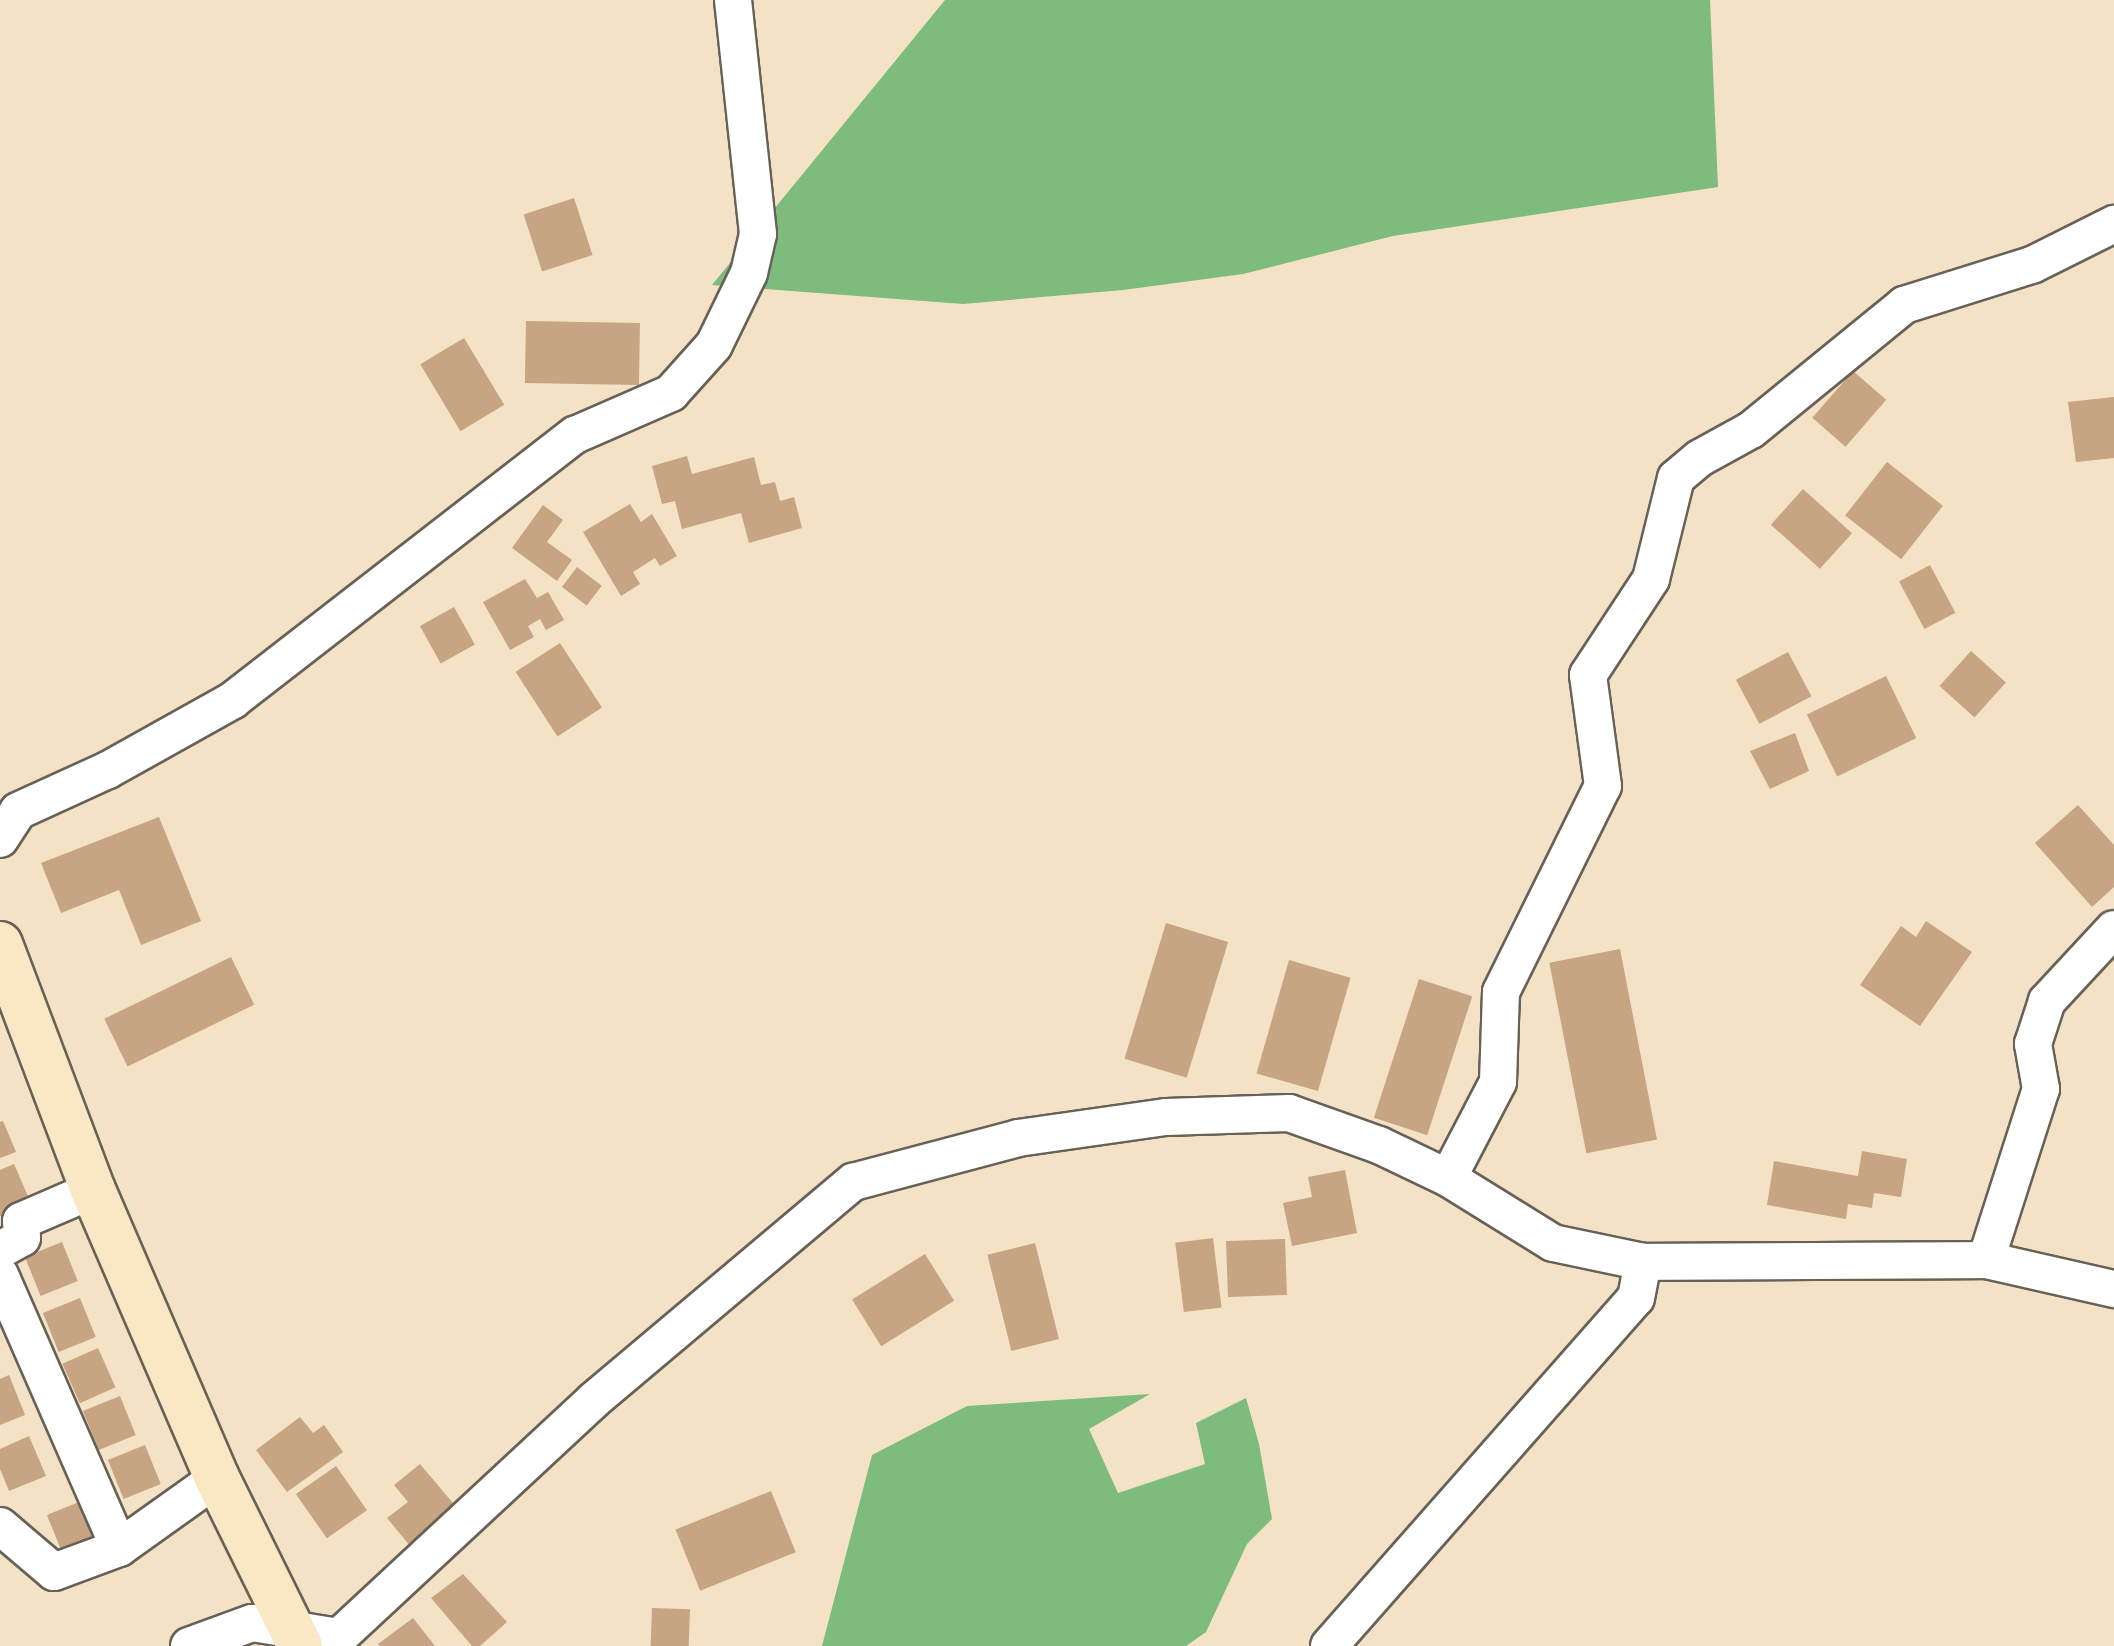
<!DOCTYPE html>
<html>
<head>
<meta charset="utf-8">
<style>
	body { margin:0 }
	#map { position:relative; width:2114px; height:1646px; overflow:hidden; background:#f3e2c5; font-family:Mali,sans-serif }
	div>[style] { position:absolute }
	[style*='--x'] { left:calc(var(--x)*1px); top:calc(var(--y)*1px); width:calc(var(--w)*1px); rotate:calc(var(--a)*1deg) }
	.forest>* { inset:0; background:#7ebc7d }
	.building>* { inset:0; background:#c7a482; transform-origin:0 0 }
	.roads { filter:drop-shadow(2px 0 #676157) drop-shadow(-2px 0 #676157) drop-shadow(0 2px #676157) drop-shadow(0 -2px #676157) }
	.street>* { height:36px; margin:-18px; padding:0 18px; transform-origin:18px; border-radius:18px; background:#fff }
	.secondary>* { height:44px; margin:-22px; padding:0 22px; transform-origin:22px; border-radius:22px; background:#fae7c3 }
	span { translate:-50% -50%; white-space:nowrap; text-align:center; line-height:1.15; -webkit-text-stroke:6px #fcf5e5; paint-order:stroke }
</style>
</head>
<body>
<div id="map">
	<div class="forest">
		<div style="clip-path:polygon(945px 0,1710px 0,1718px 187px,1393px 236px,1243px 274px,1123px 290px,963px 304px,712px 285px)"></div>
		<div style="clip-path:polygon(1150px 1394px,1089px 1429px,1118px 1493px,1205px 1464px,1196px 1423px,1246px 1398px,1259px 1444px,1272px 1519px,1247px 1544px,1206px 1632px,1186px 1646px,822px 1646px,872px 1455px,967px 1406px)"></div>
	</div>
	<div class="building">
		<div style="left:574px;top:198px;width:60px;height:53px;rotate:72deg"></div>
		<div style="left:526px;top:321px;width:114px;height:62px;rotate:1deg"></div>
		<div style="left:464px;top:338px;width:78px;height:51px;rotate:59deg"></div>
		<div style="left:1853px;top:371px;width:44px;height:62px;rotate:41deg"></div>
		<div style="clip-path:polygon(2114px 397px,2114px 458px,2076px 462px,2068px 402px)"></div>
		<div style="clip-path:polygon(687px 456px,692px 474px,754px 457px,761px 485px,775px 482px,780px 501px,794px 497px,802px 528px,749px 543px,741px 513px,682px 529px,675px 501px,662px 504px,652px 466px)"></div>
		<div style="left:1887px;top:462px;width:71px;height:68px;rotate:38deg"></div>
		<div style="left:1803px;top:489px;width:66px;height:48px;rotate:42deg"></div>
		<div style="clip-path:polygon(630px 504px,641px 522px,652px 514px,677px 556px,660px 566px,655px 558px,633px 572px,640px 584px,621px 596px,583px 532px)"></div>
		<div style="clip-path:polygon(543px 505px,563px 520px,547px 542px,572px 560px,557px 581px,512px 548px)"></div>
		<div style="left:1930px;top:565px;width:54px;height:35px;rotate:62deg"></div>
		<div style="left:577px;top:567px;width:31px;height:25px;rotate:37deg"></div>
		<div style="clip-path:polygon(525px 579px,537px 598px,548px 592px,564px 620px,546px 630px,540px 619px,528px 626px,534px 637px,510px 650px,483px 602px)"></div>
		<div style="left:454px;top:607px;width:43px;height:39px;rotate:61deg"></div>
		<div style="left:560px;top:643px;width:77px;height:53px;rotate:57deg"></div>
		<div style="left:1971px;top:651px;width:47px;height:47px;rotate:42deg"></div>
		<div style="left:1788px;top:652px;width:50px;height:59px;rotate:62deg"></div>
		<div style="left:1886px;top:676px;width:69px;height:88px;rotate:64deg"></div>
		<div style="clip-path:polygon(1795px 733px,1809px 771px,1770px 789px,1750px 751px)"></div>
		<div style="clip-path:polygon(2078px 805px,2114px 845px,2114px 887px,2092px 907px,2035px 843px)"></div>
		<div style="clip-path:polygon(159px 817px,201px 921px,141px 945px,119px 890px,61px 913px,41px 863px)"></div>
		<div style="clip-path:polygon(1926px 921px,1972px 952px,1920px 1026px,1860px 985px,1901px 926px,1916px 937px)"></div>
		<div style="left:1166px;top:923px;width:65px;height:142px;rotate:17deg"></div>
		<div style="left:1620px;top:949px;width:194px;height:72px;rotate:79deg"></div>
		<div style="left:231px;top:957px;width:53px;height:141px;rotate:64deg"></div>
		<div style="left:1289px;top:960px;width:64px;height:118px;rotate:16deg"></div>
		<div style="left:1419px;top:979px;width:56px;height:146px;rotate:18deg"></div>
		<div style="clip-path:polygon(3px 1121px,16px 1152px,0 1158px,0 1122px)"></div>
		<div style="clip-path:polygon(1862px 1151px,1907px 1159px,1901px 1197px,1874px 1193px,1872px 1208px,1848px 1204px,1846px 1219px,1767px 1205px,1774px 1161px,1858px 1176px)"></div>
		<div style="clip-path:polygon(14px 1164px,31px 1203px,0 1216px,0 1170px)"></div>
		<div style="clip-path:polygon(1345px 1170px,1357px 1233px,1292px 1246px,1283px 1203px,1312px 1197px,1308px 1177px)"></div>
		<div style="left:1213px;top:1238px;width:70px;height:38px;rotate:83deg"></div>
		<div style="left:1285px;top:1239px;width:56px;height:59px;rotate:88deg"></div>
		<div style="left:62px;top:1242px;width:42px;height:40px;rotate:68deg"></div>
		<div style="left:1035px;top:1243px;width:99px;height:49px;rotate:76deg"></div>
		<div style="left:925px;top:1254px;width:55px;height:86px;rotate:58deg"></div>
		<div style="left:80px;top:1298px;width:42px;height:40px;rotate:68deg"></div>
		<div style="left:98px;top:1348px;width:43px;height:39px;rotate:66deg"></div>
		<div style="clip-path:polygon(9px 1375px,25px 1415px,0 1425px,0 1379px)"></div>
		<div style="left:120px;top:1396px;width:42px;height:40px;rotate:68deg"></div>
		<div style="clip-path:polygon(300px 1417px,313px 1433px,324px 1425px,343px 1452px,287px 1492px,256px 1450px)"></div>
		<div style="clip-path:polygon(29px 1436px,46px 1476px,9px 1491px,0 1469px,0 1449px)"></div>
		<div style="left:145px;top:1445px;width:42px;height:40px;rotate:68deg"></div>
		<div style="clip-path:polygon(420px 1464px,458px 1509px,411px 1547px,387px 1518px,408px 1502px,394px 1485px)"></div>
		<div style="left:336px;top:1466px;width:54px;height:49px;rotate:55deg"></div>
		<div style="left:771px;top:1491px;width:66px;height:103px;rotate:68deg"></div>
		<div style="left:84px;top:1500px;width:43px;height:40px;rotate:68deg"></div>
		<div style="clip-path:polygon(463px 1574px,507px 1622px,480px 1646px,472px 1646px,431px 1598px)"></div>
		<div style="left:652px;top:1608px;width:38px;height:38px;rotate:2deg"></div>
		<div style="clip-path:polygon(413px 1618px,435px 1646px,380px 1646px,378px 1644px)"></div>
	</div>
	<div class="roads">
		<div class="street">
			<div style="--x:0;--y:839;--w:33;--a:-57"></div>
			<div style="--x:18;--y:811;--w:99;--a:-24.5"></div>
			<div style="--x:108;--y:770;--w:143;--a:-29.2"></div>
			<div style="--x:233;--y:700;--w:433;--a:-37.8"></div>
			<div style="--x:575;--y:435;--w:105;--a:-23.6"></div>
			<div style="--x:671;--y:393;--w:64;--a:-48.1"></div>
			<div style="--x:714;--y:345;--w:80;--a:-64.1"></div>
			<div style="--x:749;--y:273;--w:40;--a:-77"></div>
			<div style="--x:758;--y:234;--w:235;--a:-96.1"></div>
			<div style="--x:1448;--y:1178;--w:108;--a:-62.5"></div>
			<div style="--x:1498;--y:1082;--w:90;--a:-88.1"></div>
			<div style="--x:1501;--y:992;--w:230;--a:-63.7"></div>
			<div style="--x:1603;--y:786;--w:112;--a:-97.7"></div>
			<div style="--x:1588;--y:675;--w:115;--a:-56.7"></div>
			<div style="--x:1651;--y:579;--w:104;--a:-76.1"></div>
			<div style="--x:1676;--y:478;--w:31;--a:-40"></div>
			<div style="--x:1700;--y:458;--w:58;--a:-28.8"></div>
			<div style="--x:1751;--y:430;--w:198;--a:-39.2"></div>
			<div style="--x:1904;--y:305;--w:134;--a:-17.4"></div>
			<div style="--x:2032;--y:265;--w:92;--a:-26.6"></div>
			<div style="--x:0;--y:1250;--w:25;--a:-29"></div>
			<div style="--x:22;--y:1238;--w:17;--a:-93"></div>
			<div style="--x:21;--y:1221;--w:78;--a:-23.3"></div>
			<div style="--x:1986;--y:1260;--w:180;--a:-72.2"></div>
			<div style="--x:2041;--y:1089;--w:46;--a:-100.1"></div>
			<div style="--x:2033;--y:1044;--w:45;--a:-72"></div>
			<div style="--x:2047;--y:1001;--w:98;--a:-47.1"></div>
			<div style="--x:0;--y:1275;--w:298;--a:66.4"></div>
			<div style="--x:0;--y:1526;--w:71;--a:40.4"></div>
			<div style="--x:54;--y:1572;--w:69;--a:-20.3"></div>
			<div style="--x:119;--y:1548;--w:120;--a:-35.5"></div>
			<div style="--x:189;--y:1646;--w:67;--a:-20.1"></div>
			<div style="--x:252;--y:1623;--w:88;--a:9.1"></div>
			<div style="--x:339;--y:1637;--w:348;--a:-42.9"></div>
			<div style="--x:594;--y:1400;--w:339;--a:-40.1"></div>
			<div style="--x:853;--y:1182;--w:171;--a:-14.9"></div>
			<div style="--x:1018;--y:1138;--w:149;--a:-8.1"></div>
			<div style="--x:1166;--y:1117;--w:123;--a:-1.9"></div>
			<div style="--x:1289;--y:1113;--w:96;--a:19.6"></div>
			<div style="--x:1379;--y:1145;--w:76;--a:25.6"></div>
			<div style="--x:1448;--y:1178;--w:123;--a:31.8"></div>
			<div style="--x:1553;--y:1243;--w:92;--a:11.9"></div>
			<div style="--x:1643;--y:1262;--w:343;--a:-0.3"></div>
			<div style="--x:1986;--y:1260;--w:131;--a:12.8"></div>
			<div style="--x:1329;--y:1646;--w:464;--a:-48.6"></div>
			<div style="--x:1636;--y:1298;--w:37;--a:-79"></div>
		</div>
		<div class="secondary">
			<div style="--x:0;--y:944;--w:263;--a:69.3"></div>
			<div style="--x:93;--y:1190;--w:314;--a:66.7"></div>
			<div style="--x:217;--y:1478;--w:187;--a:63.7"></div>
		</div>
	</div>
</div>
</body>
</html>
